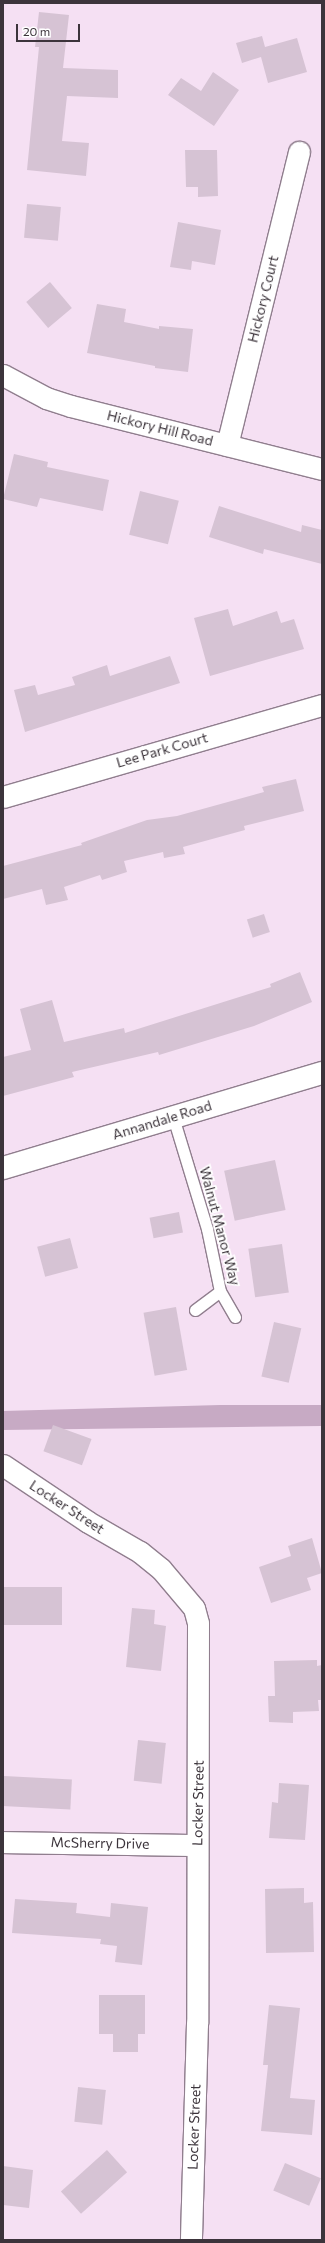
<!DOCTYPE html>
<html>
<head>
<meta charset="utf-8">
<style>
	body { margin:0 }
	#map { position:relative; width:325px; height:2243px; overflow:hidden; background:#f5e0f3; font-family:Commissioner,sans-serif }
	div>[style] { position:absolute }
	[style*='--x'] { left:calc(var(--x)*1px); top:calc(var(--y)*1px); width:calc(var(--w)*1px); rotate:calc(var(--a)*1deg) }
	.green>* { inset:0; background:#c7aac4 }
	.building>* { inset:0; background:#d6c3d4; transform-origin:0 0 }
	.roads { filter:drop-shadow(1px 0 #907e8e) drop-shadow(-1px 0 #907e8e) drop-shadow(0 1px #907e8e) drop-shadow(0 -1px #907e8e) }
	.service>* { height:11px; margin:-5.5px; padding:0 5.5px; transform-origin:5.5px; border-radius:5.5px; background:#fff }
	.minor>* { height:21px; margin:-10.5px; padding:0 10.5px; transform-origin:10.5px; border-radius:10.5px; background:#fff }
	.secondary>* { height:22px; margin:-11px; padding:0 11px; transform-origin:11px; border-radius:11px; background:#fff }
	span { translate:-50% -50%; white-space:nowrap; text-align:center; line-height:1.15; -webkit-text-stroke:3.5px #fff; paint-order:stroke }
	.street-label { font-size:14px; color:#3c343b }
	.frame { position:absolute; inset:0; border:4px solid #3c343b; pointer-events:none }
	.scale { position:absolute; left:16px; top:24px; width:64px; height:18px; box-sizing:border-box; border:2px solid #3c343b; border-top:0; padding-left:5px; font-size:12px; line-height:14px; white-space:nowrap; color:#3c343b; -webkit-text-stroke:3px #fff; paint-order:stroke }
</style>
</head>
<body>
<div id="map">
	<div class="green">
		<div style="clip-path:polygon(220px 1405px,322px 1405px,322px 1426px,3px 1430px,3px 1411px)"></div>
	</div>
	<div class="building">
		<div style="clip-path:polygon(39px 12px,69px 15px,63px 68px,118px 70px,118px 98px,67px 96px,62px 141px,89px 143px,86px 176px,27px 170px,39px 47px,35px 47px)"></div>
		<div style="clip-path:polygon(262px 36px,265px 47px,297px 38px,307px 72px,268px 83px,261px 57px,242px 63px,236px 43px)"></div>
		<div style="clip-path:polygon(213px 72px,239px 90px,214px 126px,168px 95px,181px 78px,201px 91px)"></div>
		<div style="clip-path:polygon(185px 150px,217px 150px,218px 196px,198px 197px,198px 187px,186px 187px)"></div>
		<div style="left:27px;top:204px;width:34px;height:34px;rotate:5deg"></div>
		<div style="clip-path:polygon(178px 222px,221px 230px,215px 265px,192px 261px,191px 270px,170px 267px)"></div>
		<div style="left:50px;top:282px;width:34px;height:31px;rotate:50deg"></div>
		<div style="clip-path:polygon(97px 304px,126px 309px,124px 322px,159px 329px,159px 326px,193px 329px,188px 372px,155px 368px,155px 366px,87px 353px)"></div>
		<div style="clip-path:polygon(14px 454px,48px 462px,47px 467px,109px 480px,103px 511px,40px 498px,37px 507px,3px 499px)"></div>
		<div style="left:140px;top:491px;width:40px;height:45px;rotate:14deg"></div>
		<div style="clip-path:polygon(219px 506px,301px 532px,302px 525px,322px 530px,322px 564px,264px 549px,263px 554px,209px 537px)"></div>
		<div style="clip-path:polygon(228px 609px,233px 626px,277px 611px,281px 623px,294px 619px,304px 649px,210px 676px,194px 618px)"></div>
		<div style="clip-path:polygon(170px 656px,180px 683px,25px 732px,14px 690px,35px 685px,38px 695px,75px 685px,72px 677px,107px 665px,110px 676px)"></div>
		<div style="clip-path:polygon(296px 779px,304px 811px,244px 826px,245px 830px,183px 847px,185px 854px,164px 858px,163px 852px,124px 861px,127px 872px,102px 880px,100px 875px,64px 887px,68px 900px,46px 905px,42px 889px,3px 899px,3px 866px,82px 845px,81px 843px,147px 820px,177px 816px,264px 792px,262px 787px)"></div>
		<div style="left:264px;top:914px;width:19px;height:18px;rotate:72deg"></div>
		<div style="clip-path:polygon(300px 972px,312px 1002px,254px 1026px,159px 1055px,158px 1052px,72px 1072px,74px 1077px,3px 1096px,3px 1057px,31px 1050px,20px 1009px,52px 1000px,64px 1042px,124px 1028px,125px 1033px,271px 987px,270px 984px)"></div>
		<div style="left:275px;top:1160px;width:51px;height:52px;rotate:78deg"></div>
		<div style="left:179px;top:1212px;width:21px;height:30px;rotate:79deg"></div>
		<div style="left:70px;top:1238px;width:31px;height:34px;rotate:75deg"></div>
		<div style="left:282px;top:1244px;width:49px;height:34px;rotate:82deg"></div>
		<div style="left:176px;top:1307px;width:64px;height:33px;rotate:80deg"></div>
		<div style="left:274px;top:1322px;width:28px;height:56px;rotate:13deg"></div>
		<div style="left:53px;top:1425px;width:41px;height:28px;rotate:20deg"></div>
		<div style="clip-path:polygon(312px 1538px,322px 1573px,307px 1578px,311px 1590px,271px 1603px,259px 1567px,291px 1556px,288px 1546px)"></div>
		<div style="left:3px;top:1587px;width:59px;height:38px"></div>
		<div style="clip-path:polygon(132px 1608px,155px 1610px,154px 1624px,166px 1626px,161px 1671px,126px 1667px)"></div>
		<div style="clip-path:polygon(317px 1660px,317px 1666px,322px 1665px,322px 1700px,318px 1700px,319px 1711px,293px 1712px,293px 1723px,269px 1722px,268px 1696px,275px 1696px,274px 1661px)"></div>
		<div style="left:138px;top:1740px;width:28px;height:41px;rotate:6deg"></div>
		<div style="left:4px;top:1776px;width:68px;height:30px;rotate:3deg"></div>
		<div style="clip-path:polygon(279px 1783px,309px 1785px,305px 1840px,269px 1838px,272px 1802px,278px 1803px)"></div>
		<div style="clip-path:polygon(304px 1888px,304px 1903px,313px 1902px,314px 1952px,266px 1953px,265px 1889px)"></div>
		<div style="clip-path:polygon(15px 1899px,77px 1903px,76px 1913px,110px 1917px,111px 1903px,148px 1907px,142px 1965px,115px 1962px,117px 1946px,100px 1944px,101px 1939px,12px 1933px)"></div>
		<div style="clip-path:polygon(99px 1995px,145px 1995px,145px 2034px,138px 2034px,138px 2052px,113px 2052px,113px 2034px,99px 2034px)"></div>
		<div style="clip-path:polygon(269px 2005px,300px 2008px,290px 2098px,315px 2100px,312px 2135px,261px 2131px,268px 2065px,263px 2065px)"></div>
		<div style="left:78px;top:2087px;width:28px;height:35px;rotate:6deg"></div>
		<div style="left:107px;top:2150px;width:30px;height:62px;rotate:48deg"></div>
		<div style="left:285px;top:2163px;width:39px;height:30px;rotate:23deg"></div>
		<div style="clip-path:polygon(3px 2166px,33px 2170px,29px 2208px,3px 2205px)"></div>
	</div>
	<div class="roads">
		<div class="service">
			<div style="--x:173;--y:1117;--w:117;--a:73.1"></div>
			<div style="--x:207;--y:1229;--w:63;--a:78.2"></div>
			<div style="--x:220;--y:1291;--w:30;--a:60"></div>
			<div style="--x:195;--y:1310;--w:31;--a:-37"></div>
		</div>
		<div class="minor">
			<div style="--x:3;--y:375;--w:49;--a:28.1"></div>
			<div style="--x:46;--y:398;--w:26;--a:18"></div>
			<div style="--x:71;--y:406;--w:259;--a:14.1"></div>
			<div style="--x:227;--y:445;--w:302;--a:-76.2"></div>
			<div style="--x:3;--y:797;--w:332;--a:-16.1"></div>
			<div style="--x:3;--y:1465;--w:102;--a:33.8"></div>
			<div style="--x:88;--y:1522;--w:60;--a:30"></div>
			<div style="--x:140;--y:1552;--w:27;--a:39"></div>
			<div style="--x:161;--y:1569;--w:51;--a:49.8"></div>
			<div style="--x:194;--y:1608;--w:16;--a:75"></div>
			<div style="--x:198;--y:1623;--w:400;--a:90.1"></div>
			<div style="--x:197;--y:2023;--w:217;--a:91.6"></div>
			<div style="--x:3;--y:1842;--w:194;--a:0.9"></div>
		</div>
		<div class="secondary">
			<div style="--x:3;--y:1168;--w:333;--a:-16.6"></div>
		</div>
	</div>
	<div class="street-label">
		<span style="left:263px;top:299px;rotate:-76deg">Hickory Court</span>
		<span style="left:160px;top:428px;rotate:14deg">Hickory Hill Road</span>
		<span style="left:162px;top:750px;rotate:-16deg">Lee Park Court</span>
		<span style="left:162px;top:1120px;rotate:-17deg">Annandale Road</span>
		<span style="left:220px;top:1226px;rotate:75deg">Walnut Manor Way</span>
		<span style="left:67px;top:1507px;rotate:33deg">Locker Street</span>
		<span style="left:198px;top:1803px;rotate:-89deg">Locker Street</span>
		<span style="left:100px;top:1843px;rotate:1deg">McSherry Drive</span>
		<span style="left:194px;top:2127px;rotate:-88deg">Locker Street</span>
	</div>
	<div class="frame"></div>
	<div class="scale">20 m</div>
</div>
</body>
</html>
